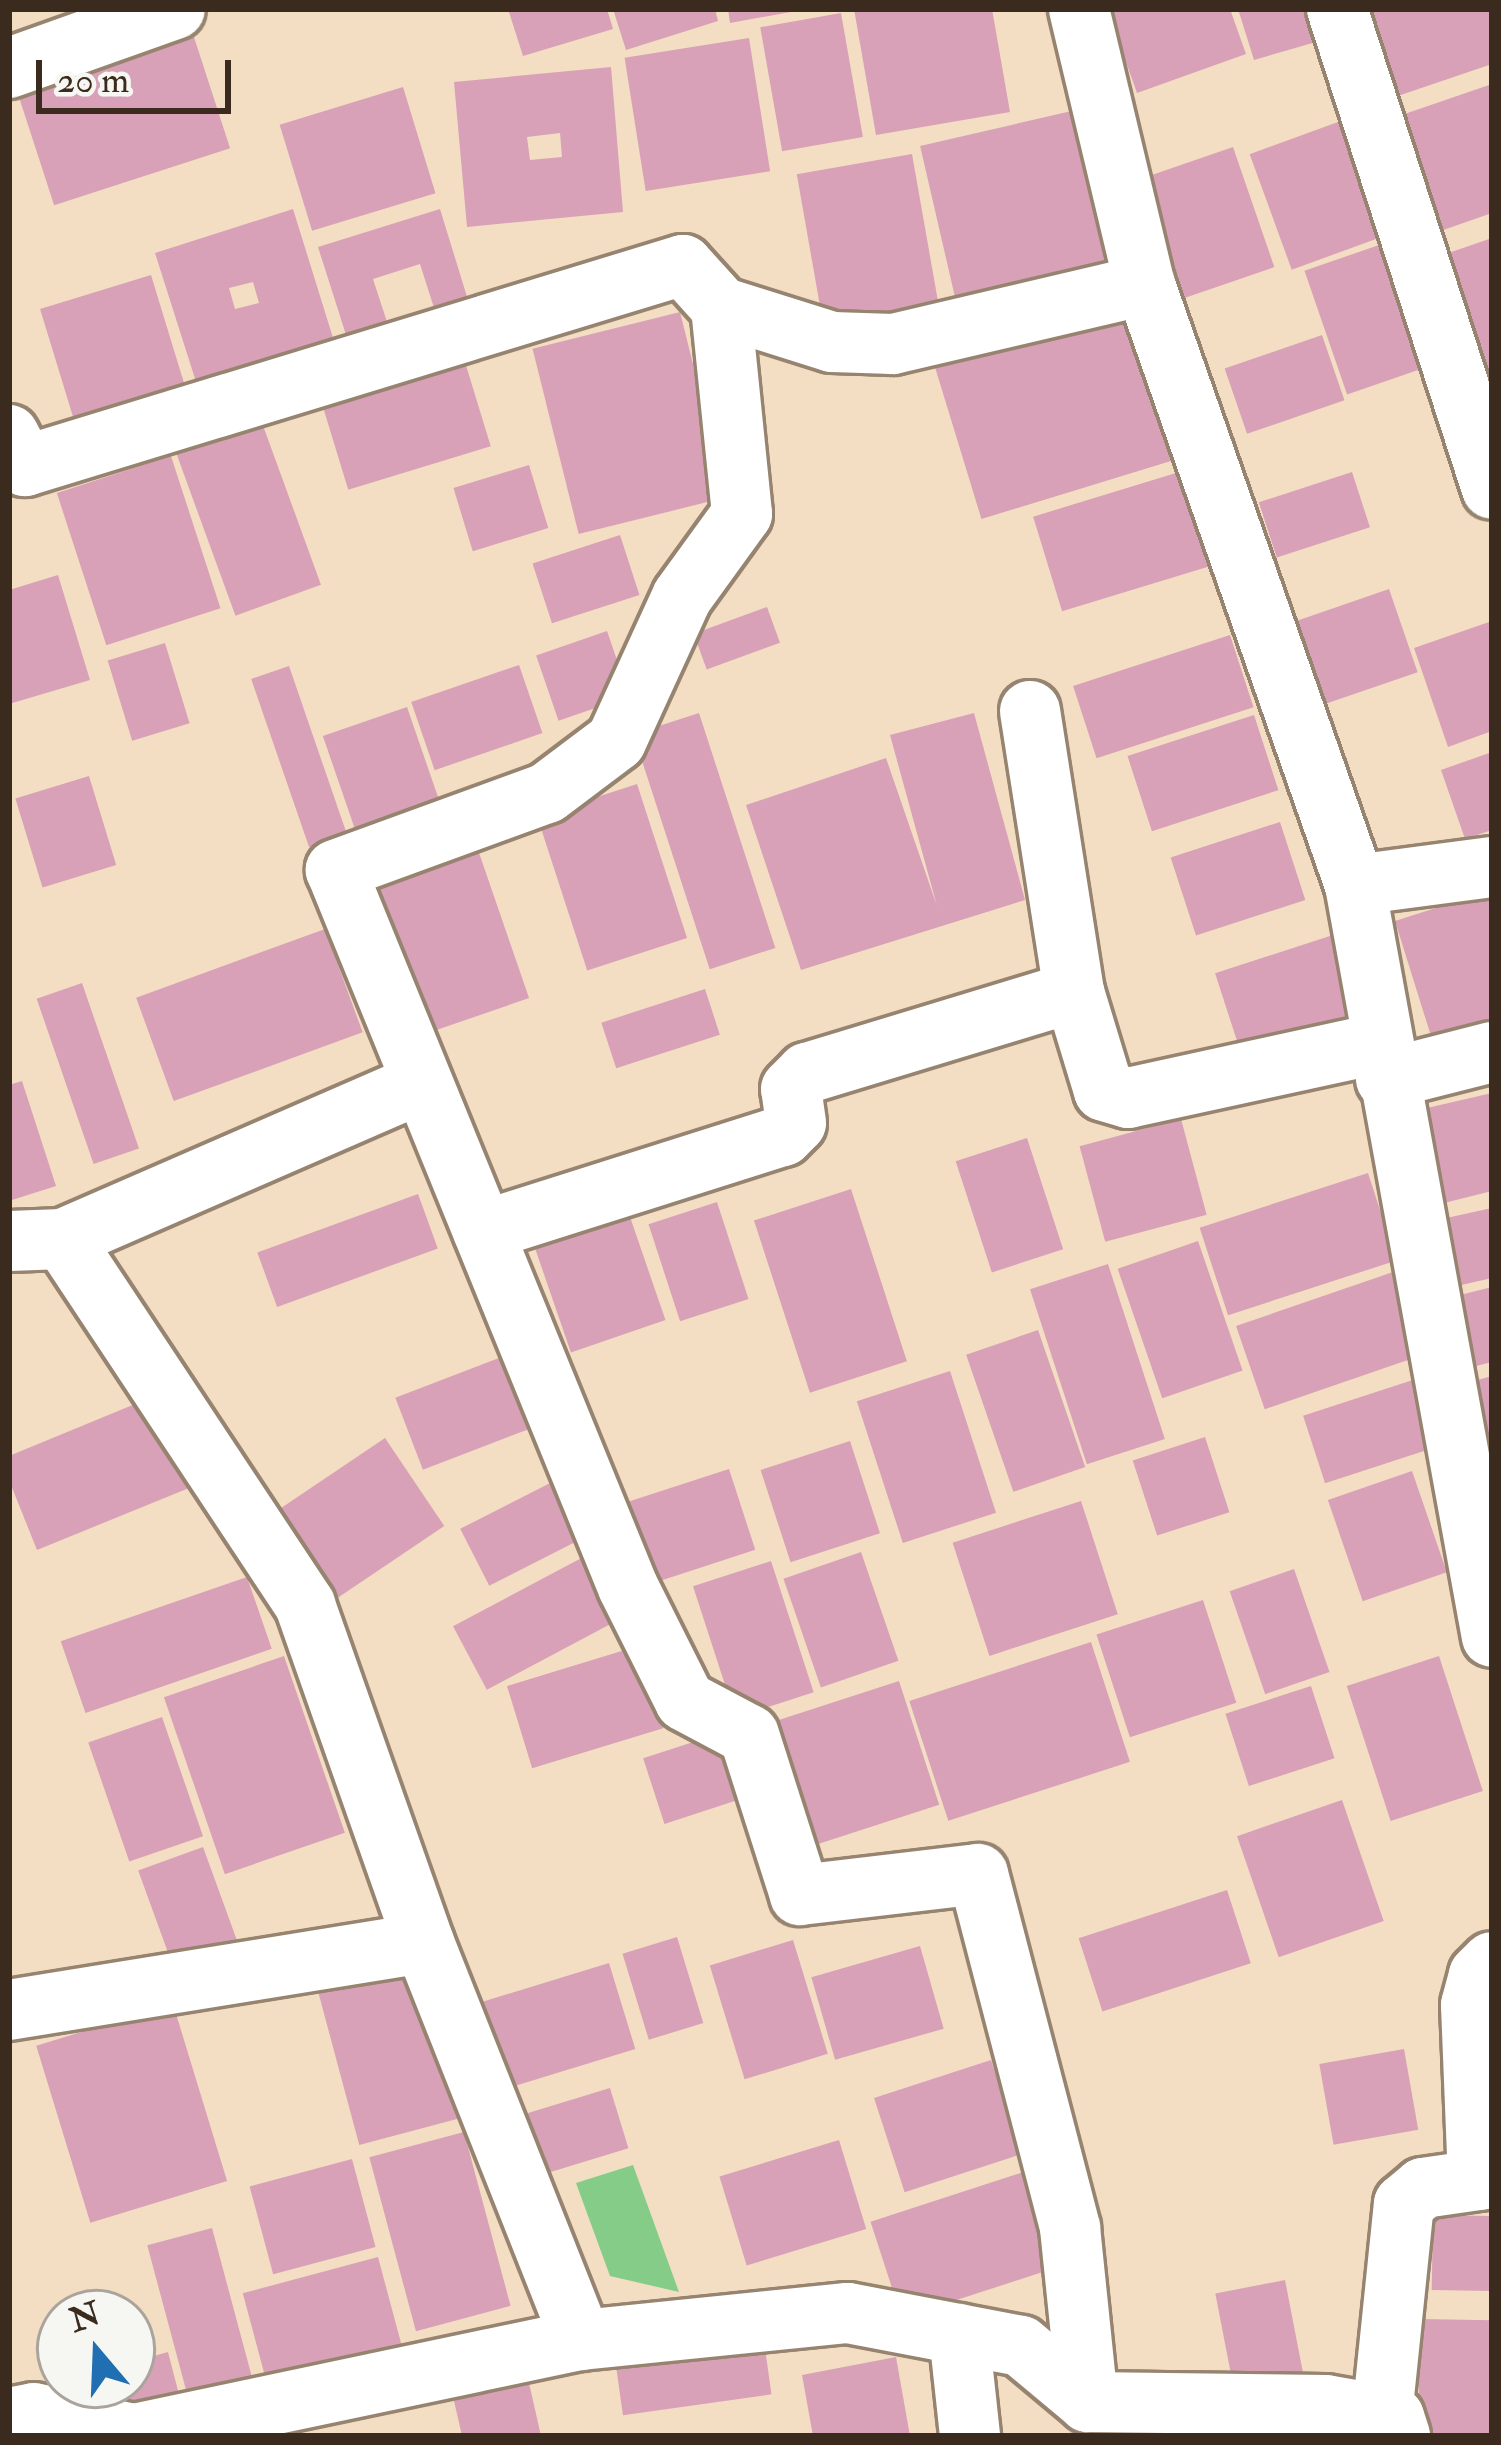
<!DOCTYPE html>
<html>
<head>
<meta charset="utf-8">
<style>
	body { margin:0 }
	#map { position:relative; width:1501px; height:2445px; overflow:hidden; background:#f3dec3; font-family:"IM FELL Double Pica",serif }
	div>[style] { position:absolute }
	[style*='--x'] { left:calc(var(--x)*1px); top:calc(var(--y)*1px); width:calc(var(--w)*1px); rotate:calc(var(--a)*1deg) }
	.green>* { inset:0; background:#84cc88 }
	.building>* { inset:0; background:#d8a1b7; transform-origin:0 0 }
	.roads { filter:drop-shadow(3px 0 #978470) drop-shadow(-3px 0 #978470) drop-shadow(0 3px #978470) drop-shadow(0 -3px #978470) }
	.street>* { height:60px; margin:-30px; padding:0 30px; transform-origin:30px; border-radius:30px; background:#fff }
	span { translate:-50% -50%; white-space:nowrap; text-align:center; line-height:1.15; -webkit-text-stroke:10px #f6f6f2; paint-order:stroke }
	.frame { position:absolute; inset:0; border:12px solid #3b2a1e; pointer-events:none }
	.north { position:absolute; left:36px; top:2289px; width:120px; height:120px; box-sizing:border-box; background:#f6f6f2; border:3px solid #aba49d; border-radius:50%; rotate:341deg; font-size:33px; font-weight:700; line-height:48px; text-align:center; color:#3b2a1e }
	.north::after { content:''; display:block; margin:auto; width:42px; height:54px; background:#1f6fb2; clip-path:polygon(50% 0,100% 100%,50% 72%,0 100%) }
	.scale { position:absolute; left:36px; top:60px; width:195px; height:54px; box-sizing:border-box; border:6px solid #3b2a1e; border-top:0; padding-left:15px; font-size:36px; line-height:42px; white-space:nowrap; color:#3b2a1e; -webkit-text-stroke:9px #f6f6f2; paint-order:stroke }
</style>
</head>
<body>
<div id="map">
	<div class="green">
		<div style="clip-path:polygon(633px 2165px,679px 2292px,610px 2276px,576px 2183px)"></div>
	</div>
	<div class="building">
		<div style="clip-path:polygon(508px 9px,607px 9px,613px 29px,523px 56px)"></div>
		<div style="clip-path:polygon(613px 9px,715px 9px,718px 21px,626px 50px)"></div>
		<div style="clip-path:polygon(728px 9px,796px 9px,796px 11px,730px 23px)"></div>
		<div style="clip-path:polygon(854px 9px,992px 9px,1010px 112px,876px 135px)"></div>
		<div style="clip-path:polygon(1107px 9px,1230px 9px,1246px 54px,1137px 93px)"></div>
		<div style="clip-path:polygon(1238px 9px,1321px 9px,1330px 38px,1254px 60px)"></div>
		<div style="clip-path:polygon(1358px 9px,1492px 9px,1492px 64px,1389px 99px)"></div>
		<div style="left:841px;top:13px;width:126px;height:82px;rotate:80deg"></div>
		<div style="left:193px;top:34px;width:120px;height:185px;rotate:72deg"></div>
		<div style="left:749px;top:38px;width:135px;height:126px;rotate:81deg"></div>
		<div style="clip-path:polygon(evenodd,611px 67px,623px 212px,467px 227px,454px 82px,611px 67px,560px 133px,562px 157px,530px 160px,527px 137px,560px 133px)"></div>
		<div style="clip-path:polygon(1492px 84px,1492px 213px,1426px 236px,1387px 120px)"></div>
		<div style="left:403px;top:87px;width:111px;height:129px;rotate:73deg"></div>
		<div style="left:1076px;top:110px;width:155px;height:160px;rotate:77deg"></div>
		<div style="left:1338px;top:122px;width:123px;height:94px;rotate:70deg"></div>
		<div style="left:1233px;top:147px;width:127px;height:95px;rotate:71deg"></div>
		<div style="left:912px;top:154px;width:152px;height:117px;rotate:80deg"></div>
		<div style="clip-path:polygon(evenodd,293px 209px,334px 341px,197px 385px,155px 253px,293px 209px,253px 282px,259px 303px,235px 309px,229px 288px,253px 282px)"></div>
		<div style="clip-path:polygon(440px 209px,468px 300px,435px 311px,420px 264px,373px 279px,388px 325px,347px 338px,318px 247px)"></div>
		<div style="clip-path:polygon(1492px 238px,1492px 401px,1434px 258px)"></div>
		<div style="left:1382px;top:244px;width:131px;height:82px;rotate:71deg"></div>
		<div style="left:151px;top:275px;width:121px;height:116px;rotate:73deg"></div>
		<div style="left:1131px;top:307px;width:159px;height:205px;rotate:73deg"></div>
		<div style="left:680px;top:312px;width:191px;height:152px;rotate:76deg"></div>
		<div style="left:1322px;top:335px;width:69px;height:103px;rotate:71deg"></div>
		<div style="left:465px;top:362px;width:88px;height:149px;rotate:73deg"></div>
		<div style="left:257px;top:409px;width:187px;height:91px;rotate:70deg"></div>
		<div style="left:171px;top:456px;width:160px;height:120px;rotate:72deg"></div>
		<div style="left:529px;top:465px;width:66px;height:79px;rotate:73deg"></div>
		<div style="left:1189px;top:469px;width:99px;height:163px;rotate:73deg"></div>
		<div style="left:1352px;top:472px;width:58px;height:98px;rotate:72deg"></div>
		<div style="left:620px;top:535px;width:63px;height:92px;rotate:72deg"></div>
		<div style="clip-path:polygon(58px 575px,90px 680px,9px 704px,9px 590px)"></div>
		<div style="left:1389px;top:589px;width:88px;height:98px;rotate:71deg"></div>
		<div style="left:767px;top:607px;width:38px;height:78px;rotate:70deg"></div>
		<div style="clip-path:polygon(1492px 621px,1492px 731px,1448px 747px,1414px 648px)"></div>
		<div style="left:607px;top:631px;width:69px;height:75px;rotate:71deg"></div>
		<div style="left:1230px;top:635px;width:76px;height:165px;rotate:72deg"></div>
		<div style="left:165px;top:643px;width:84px;height:60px;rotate:73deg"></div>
		<div style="left:519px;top:665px;width:72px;height:114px;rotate:71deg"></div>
		<div style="left:289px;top:666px;width:178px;height:40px;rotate:71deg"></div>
		<div style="left:407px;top:707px;width:111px;height:89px;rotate:71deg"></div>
		<div style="left:699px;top:713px;width:247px;height:69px;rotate:72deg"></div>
		<div style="clip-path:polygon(974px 713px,1025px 900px,801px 970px,746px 805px,886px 758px,937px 906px,890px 735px)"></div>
		<div style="left:1254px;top:715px;width:79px;height:133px;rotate:72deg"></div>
		<div style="clip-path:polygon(1492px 752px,1492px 830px,1465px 839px,1441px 770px)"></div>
		<div style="left:89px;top:776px;width:93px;height:77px;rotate:73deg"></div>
		<div style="left:637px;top:784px;width:162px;height:105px;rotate:72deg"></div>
		<div style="left:1280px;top:822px;width:82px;height:115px;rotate:72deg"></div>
		<div style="left:476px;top:844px;width:163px;height:108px;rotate:71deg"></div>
		<div style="clip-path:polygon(1492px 890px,1492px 1035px,1436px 1052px,1395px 921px)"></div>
		<div style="left:325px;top:929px;width:110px;height:201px;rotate:70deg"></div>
		<div style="left:1333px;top:935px;width:83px;height:124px;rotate:72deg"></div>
		<div style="left:82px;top:983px;width:175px;height:48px;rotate:71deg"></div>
		<div style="left:705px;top:989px;width:48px;height:109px;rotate:72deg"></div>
		<div style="clip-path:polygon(22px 1081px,56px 1186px,12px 1200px,9px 1085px)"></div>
		<div style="clip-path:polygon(1492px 1093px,1492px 1191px,1436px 1205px,1414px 1111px)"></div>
		<div style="left:1181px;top:1119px;width:99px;height:105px;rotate:75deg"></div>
		<div style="left:1027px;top:1138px;width:117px;height:75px;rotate:72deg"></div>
		<div style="left:1368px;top:1173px;width:92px;height:177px;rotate:72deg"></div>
		<div style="left:851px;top:1189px;width:181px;height:102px;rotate:72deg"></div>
		<div style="left:418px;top:1194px;width:58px;height:171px;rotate:70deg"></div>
		<div style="left:717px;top:1202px;width:102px;height:72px;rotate:72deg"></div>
		<div style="clip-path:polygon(1492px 1208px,1492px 1278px,1444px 1289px,1428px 1222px)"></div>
		<div style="left:629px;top:1214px;width:112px;height:100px;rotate:71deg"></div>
		<div style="left:1198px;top:1241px;width:137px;height:85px;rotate:71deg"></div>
		<div style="left:1108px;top:1264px;width:184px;height:82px;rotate:72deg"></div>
		<div style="left:1393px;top:1272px;width:88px;height:166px;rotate:71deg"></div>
		<div style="clip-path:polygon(1492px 1287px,1492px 1362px,1468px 1368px,1452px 1297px)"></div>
		<div style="left:1038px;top:1330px;width:145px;height:76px;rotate:71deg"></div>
		<div style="left:512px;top:1353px;width:77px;height:125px;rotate:69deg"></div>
		<div style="left:950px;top:1371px;width:149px;height:98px;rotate:72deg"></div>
		<div style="clip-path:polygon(1492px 1376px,1492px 1485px,1463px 1384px)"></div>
		<div style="left:1422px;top:1377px;width:71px;height:125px;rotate:72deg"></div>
		<div style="clip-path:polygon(152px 1397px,189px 1488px,37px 1550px,9px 1480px,9px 1456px)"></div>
		<div style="left:1205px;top:1437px;width:79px;height:76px;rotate:72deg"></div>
		<div style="left:385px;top:1438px;width:106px;height:149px;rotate:56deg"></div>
		<div style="left:850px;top:1441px;width:97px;height:94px;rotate:72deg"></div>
		<div style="left:729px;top:1469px;width:85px;height:115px;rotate:72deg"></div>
		<div style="left:1412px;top:1471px;width:107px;height:89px;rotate:71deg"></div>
		<div style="left:560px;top:1478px;width:64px;height:112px;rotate:63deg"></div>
		<div style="left:1081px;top:1501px;width:119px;height:135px;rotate:72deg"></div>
		<div style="left:861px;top:1552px;width:115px;height:82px;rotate:71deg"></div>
		<div style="left:589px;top:1554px;width:72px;height:154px;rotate:62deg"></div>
		<div style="left:771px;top:1561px;width:138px;height:82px;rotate:72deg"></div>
		<div style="left:1294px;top:1569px;width:109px;height:68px;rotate:71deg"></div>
		<div style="left:247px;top:1577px;width:76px;height:197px;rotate:71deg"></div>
		<div style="left:1203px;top:1600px;width:108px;height:112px;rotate:72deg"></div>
		<div style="left:1091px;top:1642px;width:126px;height:191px;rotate:72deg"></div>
		<div style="left:638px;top:1646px;width:86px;height:137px;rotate:73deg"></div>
		<div style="left:284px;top:1656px;width:187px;height:127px;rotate:71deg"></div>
		<div style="left:1439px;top:1656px;width:142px;height:97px;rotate:72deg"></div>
		<div style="left:899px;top:1681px;width:130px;height:141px;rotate:72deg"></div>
		<div style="left:1311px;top:1686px;width:76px;height:90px;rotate:72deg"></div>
		<div style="left:162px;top:1717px;width:126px;height:78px;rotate:71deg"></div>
		<div style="left:724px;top:1732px;width:69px;height:85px;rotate:72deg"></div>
		<div style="left:1342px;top:1800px;width:128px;height:111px;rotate:71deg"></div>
		<div style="left:203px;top:1847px;width:113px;height:69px;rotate:70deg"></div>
		<div style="left:1227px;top:1890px;width:77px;height:156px;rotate:72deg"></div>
		<div style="left:677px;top:1937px;width:90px;height:57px;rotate:73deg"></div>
		<div style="left:793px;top:1940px;width:119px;height:87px;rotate:73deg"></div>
		<div style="left:920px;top:1946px;width:86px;height:113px;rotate:74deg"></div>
		<div style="left:609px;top:1963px;width:90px;height:139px;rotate:73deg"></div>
		<div style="left:421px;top:1966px;width:157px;height:106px;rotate:75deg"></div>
		<div style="left:173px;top:2004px;width:185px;height:143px;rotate:73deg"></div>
		<div style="left:1404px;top:2049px;width:82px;height:86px;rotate:80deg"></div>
		<div style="left:991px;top:2060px;width:99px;height:123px;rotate:72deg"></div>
		<div style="left:610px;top:2088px;width:63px;height:95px;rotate:73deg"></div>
		<div style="left:464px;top:2132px;width:180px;height:98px;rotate:75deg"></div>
		<div style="left:839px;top:2140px;width:93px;height:125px;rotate:73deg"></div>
		<div style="left:352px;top:2159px;width:91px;height:106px;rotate:75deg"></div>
		<div style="left:1036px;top:2168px;width:101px;height:174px;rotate:72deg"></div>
		<div style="left:1433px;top:2215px;width:59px;height:75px;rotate:1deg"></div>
		<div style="left:212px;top:2228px;width:157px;height:67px;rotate:75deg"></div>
		<div style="left:378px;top:2257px;width:105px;height:140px;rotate:75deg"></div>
		<div style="left:1285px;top:2280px;width:102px;height:71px;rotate:79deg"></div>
		<div style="left:1420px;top:2319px;width:72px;height:117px;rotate:1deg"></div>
		<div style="left:762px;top:2327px;width:68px;height:150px;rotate:82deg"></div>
		<div style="clip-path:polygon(168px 2352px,182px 2406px,108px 2426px,96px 2385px,132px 2385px,132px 2362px)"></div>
		<div style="clip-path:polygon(896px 2357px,910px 2436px,813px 2436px,802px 2375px)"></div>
		<div style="clip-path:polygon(527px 2374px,541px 2436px,462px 2436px,452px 2392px)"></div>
		<div style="clip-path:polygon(1140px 2418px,1144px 2436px,1064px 2436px,1064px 2434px)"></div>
	</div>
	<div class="roads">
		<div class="street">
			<div style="--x:1079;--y:9;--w:284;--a:76.6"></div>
			<div style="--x:1145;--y:285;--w:636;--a:70.71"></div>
			<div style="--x:1355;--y:885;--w:764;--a:79.68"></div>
			<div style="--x:1337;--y:9;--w:504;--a:72.1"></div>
			<div style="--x:9;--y:68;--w:176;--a:-19.6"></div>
			<div style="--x:721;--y:307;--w:208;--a:84.2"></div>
			<div style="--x:742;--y:514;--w:102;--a:125.9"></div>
			<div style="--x:682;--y:597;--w:158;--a:114.6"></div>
			<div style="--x:616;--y:741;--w:86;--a:143"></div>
			<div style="--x:547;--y:793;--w:225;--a:160"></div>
			<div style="--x:336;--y:870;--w:774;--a:67.84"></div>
			<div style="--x:628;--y:1587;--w:127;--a:63.4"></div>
			<div style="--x:685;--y:1701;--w:72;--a:28"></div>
			<div style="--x:749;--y:1735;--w:168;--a:72.3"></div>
			<div style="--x:800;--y:1895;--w:179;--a:-6.7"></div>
			<div style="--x:978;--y:1874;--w:366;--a:75.4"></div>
			<div style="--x:1070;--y:2228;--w:175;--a:84.1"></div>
			<div style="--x:9;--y:435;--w:35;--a:63"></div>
			<div style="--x:25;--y:466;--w:688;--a:-16.99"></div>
			<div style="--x:683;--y:265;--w:57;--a:47.9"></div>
			<div style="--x:721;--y:307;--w:116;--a:17.5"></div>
			<div style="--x:832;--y:342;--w:61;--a:1.9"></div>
			<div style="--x:893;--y:344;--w:259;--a:-13.2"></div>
			<div style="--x:1030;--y:711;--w:284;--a:81.1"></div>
			<div style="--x:1074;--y:992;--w:103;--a:73.1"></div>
			<div style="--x:1104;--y:1091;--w:25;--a:16"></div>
			<div style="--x:1128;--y:1098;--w:259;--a:-12.3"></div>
			<div style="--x:1355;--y:885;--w:138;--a:-7.5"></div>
			<div style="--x:1386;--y:1079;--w:109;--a:-14.3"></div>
			<div style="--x:483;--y:1231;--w:315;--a:-17.6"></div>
			<div style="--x:783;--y:1136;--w:18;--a:-45"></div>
			<div style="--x:796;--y:1123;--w:34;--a:-98"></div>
			<div style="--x:791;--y:1089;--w:23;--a:-45"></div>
			<div style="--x:807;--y:1073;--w:279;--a:-16.9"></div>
			<div style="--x:63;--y:1239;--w:391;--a:-23.5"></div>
			<div style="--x:9;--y:1241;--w:54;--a:-2.1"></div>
			<div style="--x:63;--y:1239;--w:439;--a:56.5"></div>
			<div style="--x:305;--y:1605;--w:358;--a:70.6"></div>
			<div style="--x:424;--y:1943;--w:427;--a:68.4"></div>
			<div style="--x:9;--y:2010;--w:420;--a:-9.2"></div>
			<div style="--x:1478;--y:2180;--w:175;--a:-92.3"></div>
			<div style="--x:1471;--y:2005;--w:31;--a:-75"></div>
			<div style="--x:1479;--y:1975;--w:18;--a:-45"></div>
			<div style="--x:959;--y:2334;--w:103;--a:83.8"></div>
			<div style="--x:1382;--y:2416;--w:213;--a:-84.1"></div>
			<div style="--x:1404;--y:2204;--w:25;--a:-40"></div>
			<div style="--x:1423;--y:2188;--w:70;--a:-8.2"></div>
			<div style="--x:9;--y:2418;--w:25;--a:-11"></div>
			<div style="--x:34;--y:2413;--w:102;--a:11.9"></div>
			<div style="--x:134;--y:2434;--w:457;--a:-11.9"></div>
			<div style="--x:581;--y:2340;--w:268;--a:-5.8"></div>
			<div style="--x:848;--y:2313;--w:176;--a:10.8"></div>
			<div style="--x:1021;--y:2346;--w:87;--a:39.9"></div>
			<div style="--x:1088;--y:2402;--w:238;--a:0.7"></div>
			<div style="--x:1326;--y:2405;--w:69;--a:10"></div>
			<div style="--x:1394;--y:2417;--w:20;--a:72"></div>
		</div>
	</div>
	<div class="frame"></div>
	<div class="north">N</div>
	<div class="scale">20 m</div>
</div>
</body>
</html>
